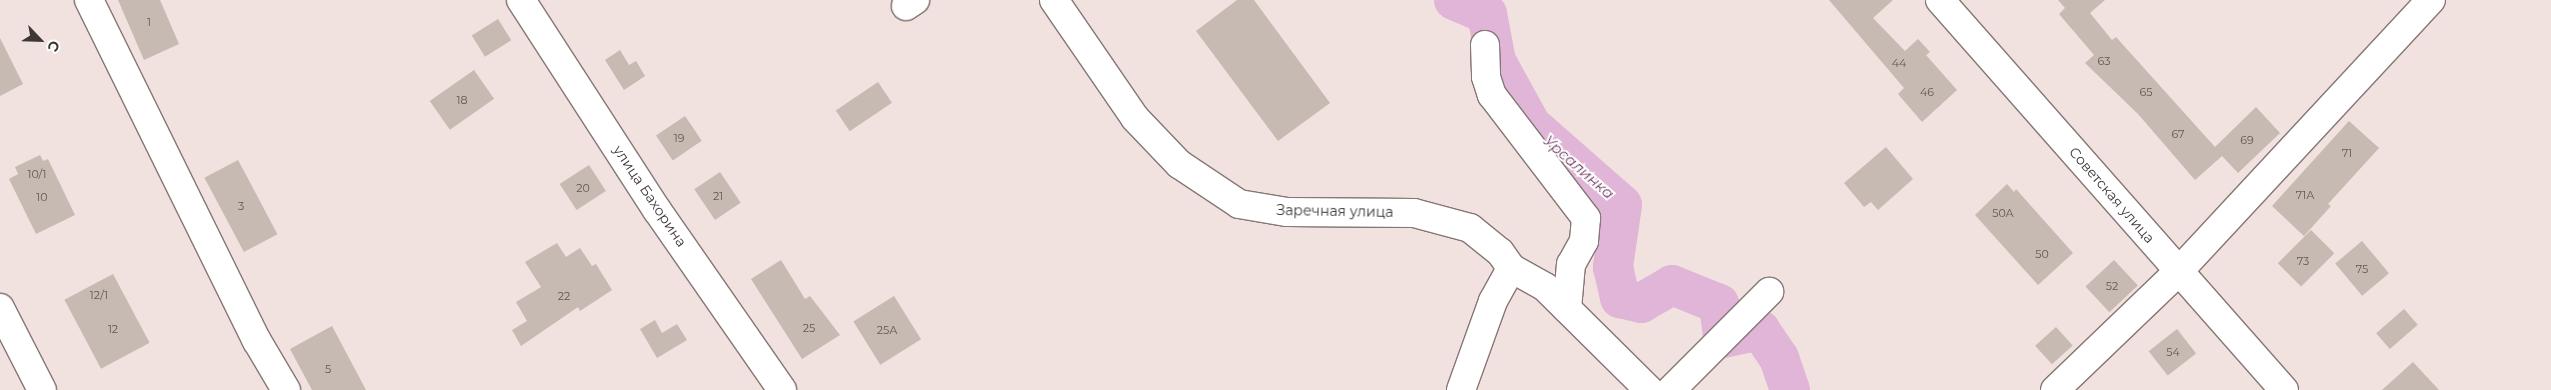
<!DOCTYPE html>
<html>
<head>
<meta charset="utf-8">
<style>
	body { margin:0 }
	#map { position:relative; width:2551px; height:390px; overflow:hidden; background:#f1e1df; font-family:Montserrat,sans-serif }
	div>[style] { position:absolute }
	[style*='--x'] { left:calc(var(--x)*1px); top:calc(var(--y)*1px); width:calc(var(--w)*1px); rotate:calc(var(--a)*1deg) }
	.river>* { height:40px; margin:-20px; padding:0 20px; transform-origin:20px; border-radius:20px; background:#e0b5d7 }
	.building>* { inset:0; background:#c7bab2; transform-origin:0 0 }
	.roads { filter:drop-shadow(1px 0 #857775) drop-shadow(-1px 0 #857775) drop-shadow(0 1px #857775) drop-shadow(0 -1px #857775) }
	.minor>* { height:28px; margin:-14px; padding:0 14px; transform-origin:14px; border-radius:14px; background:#fff }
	span { translate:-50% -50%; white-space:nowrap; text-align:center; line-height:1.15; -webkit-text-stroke:4px #fff; paint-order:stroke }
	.number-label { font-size:11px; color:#605855 }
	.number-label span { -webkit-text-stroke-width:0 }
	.street-label { font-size:14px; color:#3d3736 }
	.water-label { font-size:15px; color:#723d69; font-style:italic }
	.north { position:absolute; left:15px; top:15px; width:50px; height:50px; -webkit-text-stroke:4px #fff; paint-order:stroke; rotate:114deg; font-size:14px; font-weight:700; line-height:20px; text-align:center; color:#3d3736 }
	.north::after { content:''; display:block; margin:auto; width:18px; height:22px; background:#3d3736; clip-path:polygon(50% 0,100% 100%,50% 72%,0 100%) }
</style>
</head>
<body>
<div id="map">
	<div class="river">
		<div style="--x:1454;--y:0;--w:36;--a:23"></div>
		<div style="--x:1487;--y:14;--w:48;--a:79.2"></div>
		<div style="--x:1496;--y:61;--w:73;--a:61.3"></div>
		<div style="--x:1531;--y:125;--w:121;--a:41.3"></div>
		<div style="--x:1622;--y:205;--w:63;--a:98.3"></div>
		<div style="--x:1613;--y:267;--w:32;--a:77"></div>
		<div style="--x:1620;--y:298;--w:22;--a:13"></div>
		<div style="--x:1641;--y:303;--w:36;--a:-30"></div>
		<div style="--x:1672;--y:285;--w:51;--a:22"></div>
		<div style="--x:1719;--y:304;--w:34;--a:83"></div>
		<div style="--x:1723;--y:338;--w:38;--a:-12"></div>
		<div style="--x:1760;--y:330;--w:34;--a:56"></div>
		<div style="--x:1779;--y:358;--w:34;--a:71"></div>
	</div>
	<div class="building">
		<div style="clip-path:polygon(118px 0,160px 0,179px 44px,144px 60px)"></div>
		<div style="clip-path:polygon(1237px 0,1254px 0,1330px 103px,1278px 141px,1196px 31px)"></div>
		<div style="clip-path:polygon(1829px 0,1893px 0,1873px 18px,1905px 51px,1918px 39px,1930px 52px,1926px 55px,1957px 90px,1922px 122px,1898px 94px,1904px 88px)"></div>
		<div style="clip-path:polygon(2058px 0,2105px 0,2090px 13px,2112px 40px,2116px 37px,2215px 147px,2256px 107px,2280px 133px,2238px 173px,2222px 156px,2195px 180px,2138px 114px,2085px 63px,2094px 55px,2059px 14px,2065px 8px)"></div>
		<div style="left:498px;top:19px;width:25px;height:31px;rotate:58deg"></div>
		<div style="clip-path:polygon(0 38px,23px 84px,0 96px)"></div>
		<div style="clip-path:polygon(620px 50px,629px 65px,636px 61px,645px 76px,624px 90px,605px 60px)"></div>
		<div style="left:474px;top:70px;width:35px;height:54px;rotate:55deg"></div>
		<div style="left:878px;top:82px;width:25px;height:51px;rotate:56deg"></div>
		<div style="left:685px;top:116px;width:30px;height:35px;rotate:56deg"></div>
		<div style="clip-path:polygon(2349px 121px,2379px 148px,2328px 204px,2331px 206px,2304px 236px,2272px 206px)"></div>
		<div style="clip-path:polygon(1886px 147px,1913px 179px,1878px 210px,1871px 202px,1864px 207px,1844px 183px)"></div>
		<div style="clip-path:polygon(40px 155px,43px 161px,48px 159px,75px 215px,36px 234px,9px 179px,18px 174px,15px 167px)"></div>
		<div style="left:238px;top:160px;width:84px;height:38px;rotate:62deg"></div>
		<div style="left:589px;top:165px;width:31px;height:35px;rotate:57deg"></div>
		<div style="left:720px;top:172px;width:37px;height:31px;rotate:56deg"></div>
		<div style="clip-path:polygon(2007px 184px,2014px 192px,2016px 189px,2073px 253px,2038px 285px,1975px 215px)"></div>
		<div style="left:2311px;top:230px;width:33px;height:47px;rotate:45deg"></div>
		<div style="left:2362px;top:241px;width:42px;height:35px;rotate:50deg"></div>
		<div style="clip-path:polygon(557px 243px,566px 257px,580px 248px,592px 266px,596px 264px,612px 290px,580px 311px,578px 307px,521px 346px,512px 330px,527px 321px,516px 302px,541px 287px,525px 262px)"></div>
		<div style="clip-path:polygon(781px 260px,805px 299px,810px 296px,840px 335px,802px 359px,751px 279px)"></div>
		<div style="left:2114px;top:260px;width:35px;height:39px;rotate:47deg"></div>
		<div style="left:113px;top:274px;width:78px;height:55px;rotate:62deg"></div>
		<div style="left:894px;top:296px;width:51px;height:48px;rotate:58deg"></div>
		<div style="left:2404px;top:309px;width:21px;height:37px;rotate:49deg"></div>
		<div style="clip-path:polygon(655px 320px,662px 333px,677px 324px,687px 340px,657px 358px,640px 329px)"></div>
		<div style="clip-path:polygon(332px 326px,366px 390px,312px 390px,290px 349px)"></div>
		<div style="left:2056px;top:327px;width:25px;height:28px;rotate:48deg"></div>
		<div style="left:2177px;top:329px;width:31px;height:36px;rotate:52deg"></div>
		<div style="clip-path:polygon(2413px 362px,2439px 390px,2382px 390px)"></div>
	</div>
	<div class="roads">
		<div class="minor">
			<div style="--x:89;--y:0;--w:380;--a:63.8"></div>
			<div style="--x:257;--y:341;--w:57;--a:59.4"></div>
			<div style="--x:521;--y:0;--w:250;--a:57.1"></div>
			<div style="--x:657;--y:210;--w:219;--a:55.2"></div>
			<div style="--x:1054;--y:0;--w:143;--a:55.5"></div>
			<div style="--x:1135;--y:118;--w:64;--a:46.3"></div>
			<div style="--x:1179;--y:164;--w:72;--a:33.7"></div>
			<div style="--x:1239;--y:204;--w:49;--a:9.5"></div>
			<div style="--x:1287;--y:212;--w:127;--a:0.5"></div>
			<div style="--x:1414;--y:213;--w:58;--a:15"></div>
			<div style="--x:1470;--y:228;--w:38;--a:39"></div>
			<div style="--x:1500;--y:252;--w:19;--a:55"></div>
			<div style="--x:1940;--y:0;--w:520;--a:48.59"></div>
			<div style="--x:906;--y:6;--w:11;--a:-34"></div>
			<div style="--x:1485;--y:45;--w:32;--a:88"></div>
			<div style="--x:1486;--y:77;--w:19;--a:72"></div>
			<div style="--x:1492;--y:95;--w:155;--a:52.6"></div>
			<div style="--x:1586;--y:218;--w:23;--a:95"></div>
			<div style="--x:1584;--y:241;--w:26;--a:119"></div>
			<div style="--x:1571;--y:264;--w:45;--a:95.1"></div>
			<div style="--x:0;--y:308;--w:92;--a:62.9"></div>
			<div style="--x:1461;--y:390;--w:95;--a:-70.2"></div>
			<div style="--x:1493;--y:301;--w:38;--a:-61"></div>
			<div style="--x:1511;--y:268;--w:39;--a:29"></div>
			<div style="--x:1545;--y:287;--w:146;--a:44.7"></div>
			<div style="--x:1671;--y:390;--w:139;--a:-45"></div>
			<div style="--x:2055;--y:390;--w:172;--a:-43.8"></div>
			<div style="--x:2179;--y:271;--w:370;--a:-47.1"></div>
		</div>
	</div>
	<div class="number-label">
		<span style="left:149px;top:22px">1</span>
		<span style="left:2104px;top:61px">63</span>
		<span style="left:1899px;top:63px">44</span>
		<span style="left:1927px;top:92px">46</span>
		<span style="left:2146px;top:92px">65</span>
		<span style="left:462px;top:100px">18</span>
		<span style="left:2178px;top:134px">67</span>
		<span style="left:679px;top:138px">19</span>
		<span style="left:2247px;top:140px">69</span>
		<span style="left:2347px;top:153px">71</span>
		<span style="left:37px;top:174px">10/1</span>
		<span style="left:583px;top:188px">20</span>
		<span style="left:2305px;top:195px">71А</span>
		<span style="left:718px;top:196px">21</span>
		<span style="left:42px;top:197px">10</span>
		<span style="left:241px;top:206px">3</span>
		<span style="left:2003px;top:213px">50А</span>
		<span style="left:2042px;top:254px">50</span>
		<span style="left:2303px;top:261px">73</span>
		<span style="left:2362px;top:269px">75</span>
		<span style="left:2112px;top:286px">52</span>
		<span style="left:99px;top:295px">12/1</span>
		<span style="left:564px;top:296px">22</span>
		<span style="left:809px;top:328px">25</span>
		<span style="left:113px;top:329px">12</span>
		<span style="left:887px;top:330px">25А</span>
		<span style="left:2173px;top:352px">54</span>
		<span style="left:328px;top:369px">5</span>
	</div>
	<div class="street-label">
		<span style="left:2112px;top:195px;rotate:49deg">Советская улица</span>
		<span style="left:650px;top:196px;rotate:56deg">улица Бахорина</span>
		<span style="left:1335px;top:211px;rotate:1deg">Заречная улица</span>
	</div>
	<div class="water-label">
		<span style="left:1579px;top:167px;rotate:41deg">Урсалинка</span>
	</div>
	<div class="north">С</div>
</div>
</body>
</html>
